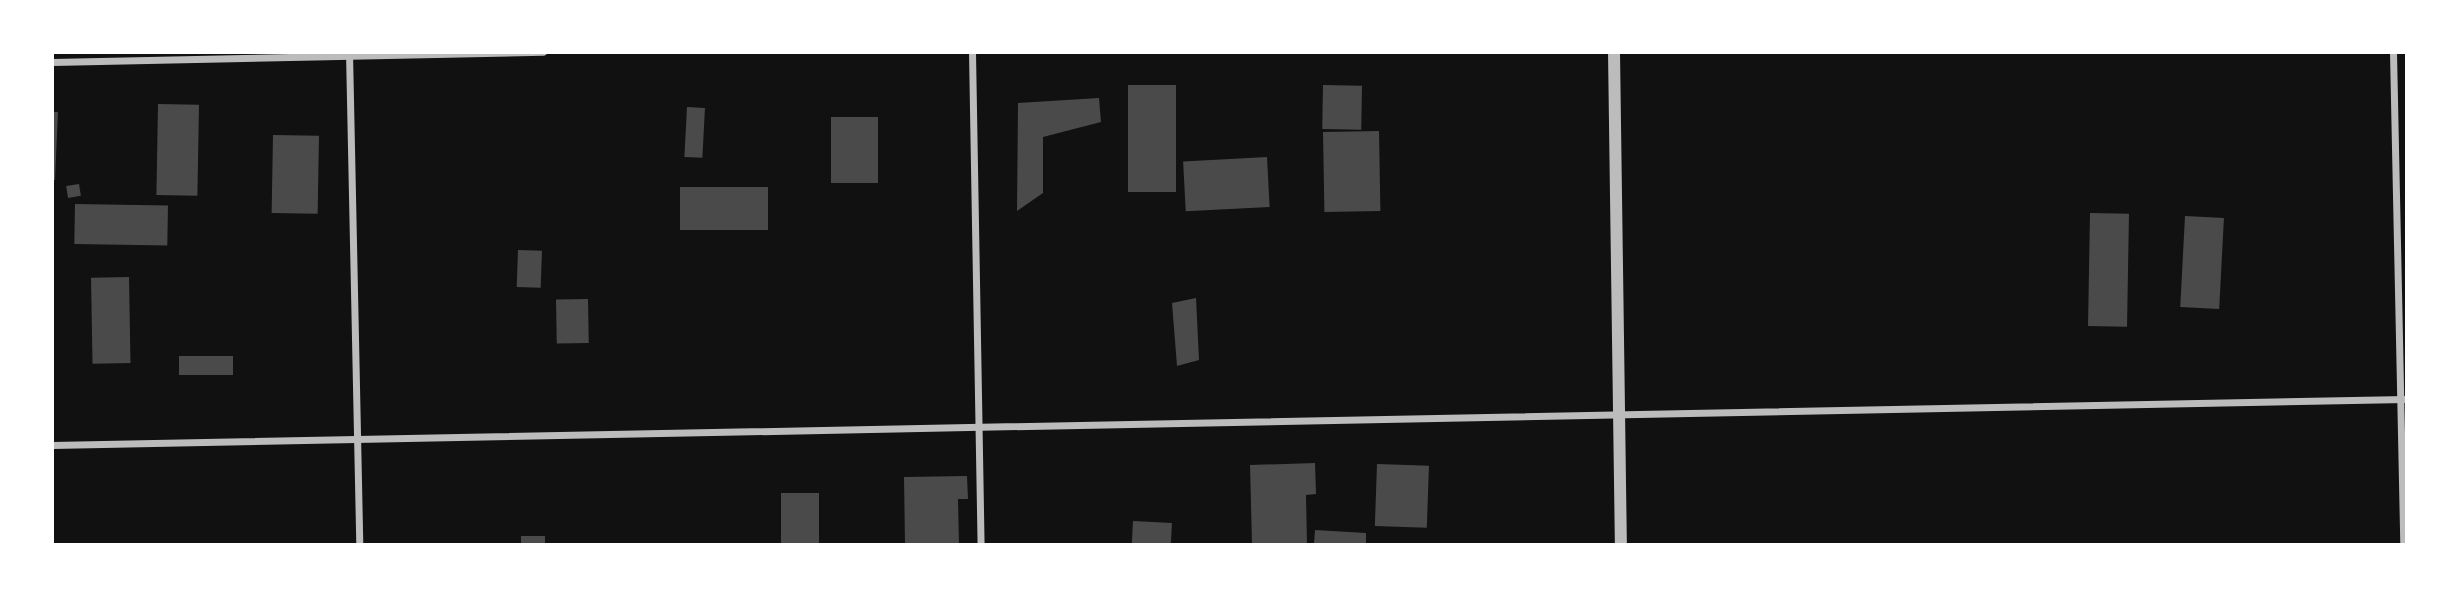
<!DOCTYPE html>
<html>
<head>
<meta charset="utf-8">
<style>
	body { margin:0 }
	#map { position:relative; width:2459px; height:597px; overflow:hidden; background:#111; font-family:Figtree,sans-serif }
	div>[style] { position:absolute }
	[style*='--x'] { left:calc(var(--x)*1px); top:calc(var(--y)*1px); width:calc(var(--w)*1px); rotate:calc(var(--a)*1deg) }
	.building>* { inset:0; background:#4a4a4a; transform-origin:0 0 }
	.minor>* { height:7px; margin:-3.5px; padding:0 3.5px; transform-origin:3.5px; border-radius:3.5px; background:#bcbcbc }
	.tertiary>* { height:12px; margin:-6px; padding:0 6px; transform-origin:6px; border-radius:6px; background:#bcbcbc }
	span { translate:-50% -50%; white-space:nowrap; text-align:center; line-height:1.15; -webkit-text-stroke:6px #fff; paint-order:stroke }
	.frame { position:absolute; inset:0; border:54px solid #fff; pointer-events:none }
</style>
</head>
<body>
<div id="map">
	<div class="building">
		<div style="left:1128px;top:85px;width:48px;height:107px"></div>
		<div style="left:1323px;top:85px;width:39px;height:44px;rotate:1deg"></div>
		<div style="clip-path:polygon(1099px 98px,1101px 122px,1043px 137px,1043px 193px,1017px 211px,1018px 103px)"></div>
		<div style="left:158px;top:104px;width:41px;height:91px;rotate:1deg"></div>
		<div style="left:687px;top:107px;width:18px;height:50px;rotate:3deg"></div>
		<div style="clip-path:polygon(52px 112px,58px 112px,55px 180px,52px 180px)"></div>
		<div style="left:831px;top:117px;width:47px;height:66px"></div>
		<div style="left:1379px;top:131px;width:80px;height:56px;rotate:89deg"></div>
		<div style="left:273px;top:135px;width:46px;height:78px;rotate:1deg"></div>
		<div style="left:1267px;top:157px;width:50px;height:84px;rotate:87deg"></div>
		<div style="left:79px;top:184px;width:12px;height:13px;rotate:81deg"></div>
		<div style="left:768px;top:187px;width:43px;height:88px;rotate:90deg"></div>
		<div style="left:75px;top:204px;width:93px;height:40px;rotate:1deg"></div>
		<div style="left:2090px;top:213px;width:39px;height:113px;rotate:1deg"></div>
		<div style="left:2185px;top:216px;width:39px;height:91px;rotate:3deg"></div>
		<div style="left:518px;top:250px;width:24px;height:37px;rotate:2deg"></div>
		<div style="left:129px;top:277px;width:86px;height:38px;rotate:89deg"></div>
		<div style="clip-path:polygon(1196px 298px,1199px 360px,1177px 366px,1172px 303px)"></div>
		<div style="left:588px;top:299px;width:44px;height:32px;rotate:89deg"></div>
		<div style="left:233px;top:356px;width:19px;height:54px;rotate:90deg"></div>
		<div style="clip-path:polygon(1315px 463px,1316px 494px,1306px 495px,1307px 544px,1252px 544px,1250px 465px)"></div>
		<div style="left:1377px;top:464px;width:52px;height:62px;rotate:2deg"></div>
		<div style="clip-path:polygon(967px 476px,968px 499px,958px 499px,959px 544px,905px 544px,904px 477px)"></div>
		<div style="left:781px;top:493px;width:38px;height:51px"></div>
		<div style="left:1133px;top:521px;width:39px;height:23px;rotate:3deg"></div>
		<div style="clip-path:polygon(1315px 530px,1366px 533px,1366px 544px,1314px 544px)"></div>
		<div style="left:521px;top:536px;width:24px;height:8px"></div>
	</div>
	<div class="minor">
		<div style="--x:349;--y:52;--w:492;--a:88.8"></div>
		<div style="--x:972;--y:52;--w:492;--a:89"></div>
		<div style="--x:2393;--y:52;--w:492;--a:88.8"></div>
		<div style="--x:52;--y:62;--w:491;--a:-1.2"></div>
		<div style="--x:52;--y:445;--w:2354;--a:-1.12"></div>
	</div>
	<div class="tertiary">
		<div style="--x:1614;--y:52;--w:492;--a:89.2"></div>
	</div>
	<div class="frame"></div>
</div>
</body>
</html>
